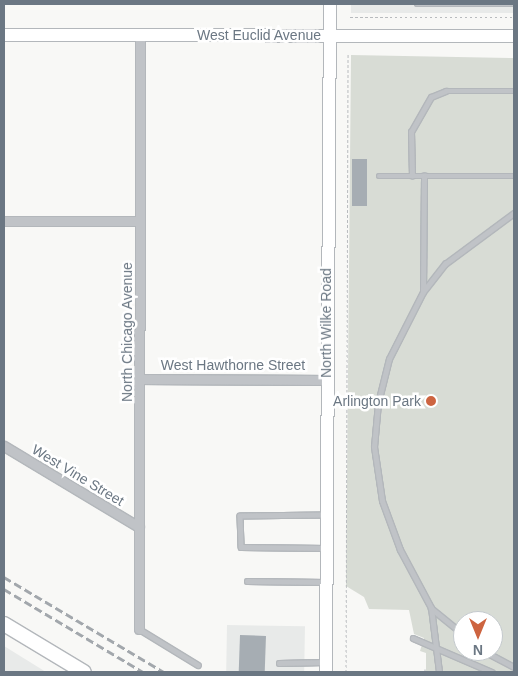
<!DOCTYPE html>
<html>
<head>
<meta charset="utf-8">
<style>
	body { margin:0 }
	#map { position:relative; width:518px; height:676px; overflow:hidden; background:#f8f8f6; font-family:Arial,sans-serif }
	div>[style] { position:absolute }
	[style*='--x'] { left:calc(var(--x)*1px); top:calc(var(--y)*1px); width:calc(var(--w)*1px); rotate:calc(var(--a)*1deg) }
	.built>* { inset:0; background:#e8eae9; transform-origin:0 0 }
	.green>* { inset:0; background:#d8dcd5 }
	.building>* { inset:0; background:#a6adb3; transform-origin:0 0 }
	.path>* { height:1px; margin-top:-0.5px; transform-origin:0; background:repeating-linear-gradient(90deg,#b8bbbe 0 2.5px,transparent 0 5px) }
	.roads { filter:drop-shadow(1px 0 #b3b7bb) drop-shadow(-1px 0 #b3b7bb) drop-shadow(0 1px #b3b7bb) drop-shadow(0 -1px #b3b7bb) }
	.service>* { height:4.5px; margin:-2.25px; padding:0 2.25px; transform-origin:2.25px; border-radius:2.25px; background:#c0c3c7 }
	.minor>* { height:9px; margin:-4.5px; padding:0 4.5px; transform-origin:4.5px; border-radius:4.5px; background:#c0c3c7 }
	.secondary>* { height:12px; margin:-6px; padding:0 6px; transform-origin:6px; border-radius:6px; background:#fff }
	.primary>* { height:14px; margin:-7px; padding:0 7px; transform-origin:7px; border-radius:7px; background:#fff }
	.rail>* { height:2.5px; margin-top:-1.25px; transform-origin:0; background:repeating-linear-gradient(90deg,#a2a7ac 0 8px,transparent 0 12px) }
	.dots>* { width:14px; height:14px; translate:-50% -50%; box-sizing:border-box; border:2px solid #fff; border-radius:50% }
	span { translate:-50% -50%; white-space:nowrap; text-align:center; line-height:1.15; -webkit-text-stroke:5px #fff; paint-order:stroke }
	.street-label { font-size:14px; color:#6b7783 }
	.poi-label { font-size:14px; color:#6b7783 }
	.right { translate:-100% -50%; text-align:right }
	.frame { position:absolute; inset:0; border:5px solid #6b7783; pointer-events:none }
	.north { position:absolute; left:453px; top:611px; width:50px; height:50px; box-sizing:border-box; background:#fff; border:1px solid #c4c9cd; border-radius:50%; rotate:180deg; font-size:14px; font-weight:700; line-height:20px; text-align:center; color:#6b7783 }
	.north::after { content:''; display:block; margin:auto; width:18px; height:22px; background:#cd6440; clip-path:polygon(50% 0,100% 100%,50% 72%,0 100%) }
</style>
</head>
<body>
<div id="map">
	<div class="built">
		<div style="left:351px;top:4px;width:163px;height:9px"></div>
		<div style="left:227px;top:625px;width:78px;height:47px;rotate:1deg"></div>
		<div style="clip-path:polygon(4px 646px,46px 672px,4px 672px)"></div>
	</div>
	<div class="green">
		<div style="clip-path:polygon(evenodd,351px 55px,514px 58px,514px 672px,426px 672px,426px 653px,420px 651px,424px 638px,414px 634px,409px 610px,369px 609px,364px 597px,346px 586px,351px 55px,463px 621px,493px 621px,493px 651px,463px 651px,463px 621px)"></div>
	</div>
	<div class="building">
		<div style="left:352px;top:159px;width:15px;height:47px"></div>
		<div style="left:240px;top:635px;width:26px;height:37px;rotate:2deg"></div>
	</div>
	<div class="path">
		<div style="--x:350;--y:17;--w:164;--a:0"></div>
		<div style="--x:425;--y:669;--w:3;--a:90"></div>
		<div style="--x:346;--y:672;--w:619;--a:-89.81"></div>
	</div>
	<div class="roads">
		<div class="service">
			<div style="--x:417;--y:4;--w:97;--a:0"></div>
			<div style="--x:379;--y:176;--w:33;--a:0"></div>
			<div style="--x:412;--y:176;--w:44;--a:-91.3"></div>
			<div style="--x:411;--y:132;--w:40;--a:-60.3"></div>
			<div style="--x:431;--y:97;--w:16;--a:-22"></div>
			<div style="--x:446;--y:91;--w:68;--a:0"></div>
			<div style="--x:412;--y:176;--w:102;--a:0"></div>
			<div style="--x:423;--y:292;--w:116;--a:-89.5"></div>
			<div style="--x:325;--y:515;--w:85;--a:179.3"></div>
			<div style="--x:240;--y:516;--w:31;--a:88"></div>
			<div style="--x:241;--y:547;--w:84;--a:0.7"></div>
			<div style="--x:247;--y:581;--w:77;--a:0.7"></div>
			<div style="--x:431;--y:608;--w:41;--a:39.1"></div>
			<div style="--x:139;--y:629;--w:69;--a:31.4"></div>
			<div style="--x:413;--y:638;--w:86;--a:23.3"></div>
			<div style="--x:484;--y:651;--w:34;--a:28"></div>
			<div style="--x:279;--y:663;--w:46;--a:-1.2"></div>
			<div style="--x:439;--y:672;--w:64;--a:-97.1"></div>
			<div style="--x:431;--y:608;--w:66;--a:-118.1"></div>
			<div style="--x:400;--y:550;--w:52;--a:-110.2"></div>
			<div style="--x:382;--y:501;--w:55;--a:-98.4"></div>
			<div style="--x:374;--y:447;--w:44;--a:-84.8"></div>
			<div style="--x:378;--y:403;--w:45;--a:-76"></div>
			<div style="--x:389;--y:359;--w:75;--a:-63.1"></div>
			<div style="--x:423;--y:292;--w:36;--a:-52"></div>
			<div style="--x:445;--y:264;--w:86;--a:-36.5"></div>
		</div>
		<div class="minor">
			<div style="--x:4;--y:221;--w:136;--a:0"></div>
			<div style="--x:141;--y:379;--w:184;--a:0.3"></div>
			<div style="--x:4;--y:446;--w:157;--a:31"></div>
			<div style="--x:139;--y:629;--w:594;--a:-89.9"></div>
		</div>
		<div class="secondary">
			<div style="--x:4;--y:35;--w:510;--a:0.11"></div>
			<div style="--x:326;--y:672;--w:668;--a:-89.66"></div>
		</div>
		<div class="primary">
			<div style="--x:4;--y:624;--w:93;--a:31"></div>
		</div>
	</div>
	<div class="rail">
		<div style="--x:4;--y:577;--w:186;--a:30.7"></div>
		<div style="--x:4;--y:589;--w:162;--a:30.8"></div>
	</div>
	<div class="dots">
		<div style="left:431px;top:401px;background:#cd6440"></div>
	</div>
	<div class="street-label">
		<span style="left:259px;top:35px">West Euclid Avenue</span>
		<span style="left:326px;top:323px;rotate:-90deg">North Wilke Road</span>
		<span style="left:127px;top:332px;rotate:-90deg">North Chicago Avenue</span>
		<span style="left:233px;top:365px">West Hawthorne Street</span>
		<span style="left:78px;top:475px;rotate:31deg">West Vine Street</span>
	</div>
	<div class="poi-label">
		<span class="right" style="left:421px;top:401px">Arlington Park</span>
	</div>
	<div class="frame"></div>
	<div class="north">N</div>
</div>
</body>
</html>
